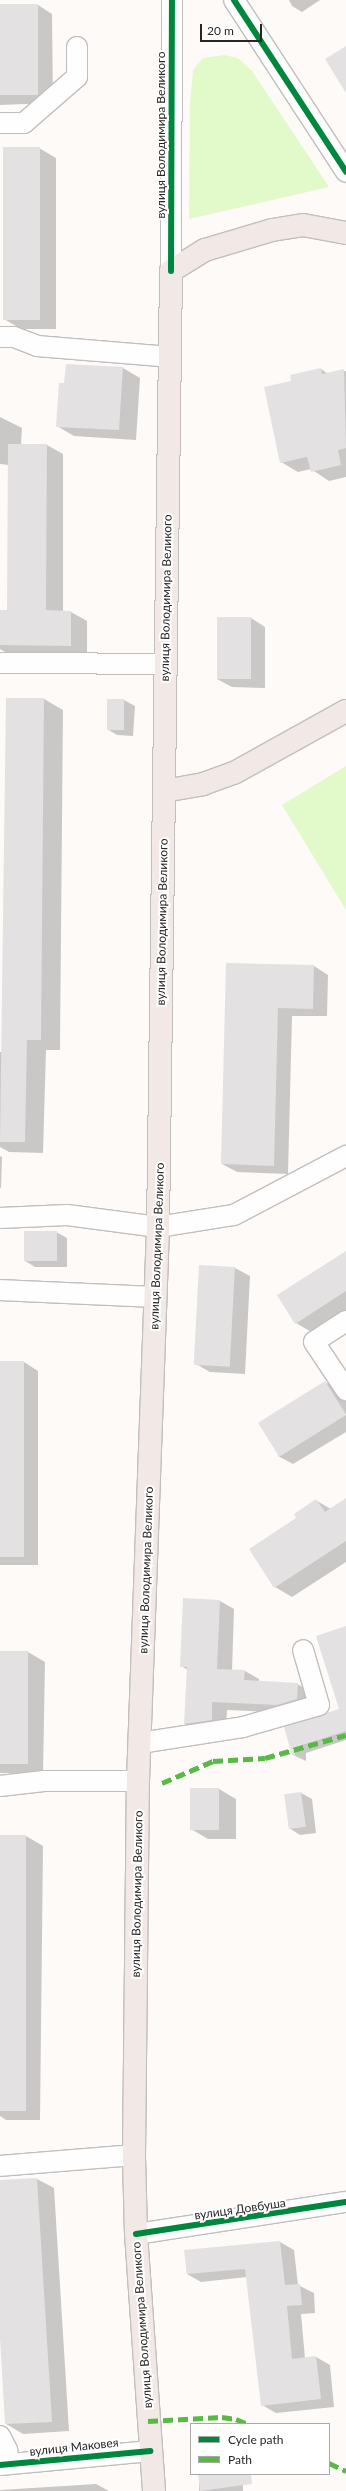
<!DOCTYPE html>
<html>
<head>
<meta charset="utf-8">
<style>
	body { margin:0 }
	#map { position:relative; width:346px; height:2491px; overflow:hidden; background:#fdfaf8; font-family:Lato,sans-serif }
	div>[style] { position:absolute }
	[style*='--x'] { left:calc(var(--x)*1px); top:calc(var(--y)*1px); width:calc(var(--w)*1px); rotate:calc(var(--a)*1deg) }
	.green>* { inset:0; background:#e2f9c9 }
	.shadow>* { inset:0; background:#0003; transform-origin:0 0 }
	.building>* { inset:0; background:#e3e1e1; transform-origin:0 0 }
	.roads { filter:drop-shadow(1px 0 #c1bfbe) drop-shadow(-1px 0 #c1bfbe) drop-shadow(0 1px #c1bfbe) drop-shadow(0 -1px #c1bfbe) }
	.minor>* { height:20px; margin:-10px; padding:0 10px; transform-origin:10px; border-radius:10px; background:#fffefe }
	.major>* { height:22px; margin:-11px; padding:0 11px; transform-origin:11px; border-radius:11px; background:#f2e8e6 }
	.quiet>* { height:5px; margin-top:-2.5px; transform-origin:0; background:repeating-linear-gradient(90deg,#58b947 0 10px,transparent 0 15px) }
	.cycleway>* { height:6px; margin:-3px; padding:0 3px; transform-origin:3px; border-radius:3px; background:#00873e }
	span { translate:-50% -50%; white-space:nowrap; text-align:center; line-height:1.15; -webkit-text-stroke:4px #fff; paint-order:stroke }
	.street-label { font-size:12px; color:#282625 }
	.legend { position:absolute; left:190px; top:2423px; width:140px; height:52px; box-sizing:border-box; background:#fff; border:1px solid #a9a8a8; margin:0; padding:5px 7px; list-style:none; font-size:12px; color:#282625 }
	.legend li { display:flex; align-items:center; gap:8px; height:20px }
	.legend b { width:20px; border:1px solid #a9a8a8 }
	.scale { position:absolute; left:200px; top:24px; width:62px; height:18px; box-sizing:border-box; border:2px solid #282625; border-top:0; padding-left:5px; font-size:12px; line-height:14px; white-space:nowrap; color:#282625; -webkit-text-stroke:3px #fff; paint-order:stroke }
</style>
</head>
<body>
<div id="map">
	<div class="green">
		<div style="clip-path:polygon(224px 55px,238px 58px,252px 71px,329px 187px,189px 219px,190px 104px,193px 70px,203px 58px)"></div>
		<div style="clip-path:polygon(346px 766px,346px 910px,282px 805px)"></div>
	</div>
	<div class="shadow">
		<div style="clip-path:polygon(289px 0,320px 0,302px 12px,292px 6px)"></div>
		<div style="clip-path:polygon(38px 5px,52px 14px,53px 103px,0 105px,0 6px)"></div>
		<div style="clip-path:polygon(39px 148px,56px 158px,56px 329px,21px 329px,4px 319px)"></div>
		<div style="clip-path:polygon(123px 368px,140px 378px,136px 440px,74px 436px,57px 426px)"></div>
		<div style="clip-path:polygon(321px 369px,328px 374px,346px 371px,346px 477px,329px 481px,311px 469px,298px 472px,281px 462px,292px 382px)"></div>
		<div style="clip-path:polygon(0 417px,22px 428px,21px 445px,47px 445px,63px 454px,63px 612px,71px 612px,87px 621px,87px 655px,8px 654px,0 649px,0 611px,8px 611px,9px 465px,0 464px)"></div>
		<div style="clip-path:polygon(251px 618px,265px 627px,265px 688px,232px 687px,217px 679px)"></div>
		<div style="clip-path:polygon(7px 699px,44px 699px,63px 710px,60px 1050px,46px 1050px,43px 1153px,9px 1152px,0 1147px,0 1052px,4px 1052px)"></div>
		<div style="clip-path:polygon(108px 700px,124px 700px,135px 706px,133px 736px,117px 735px,107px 729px)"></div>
		<div style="clip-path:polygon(227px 964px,314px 966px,328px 975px,327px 1016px,292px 1016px,288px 1174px,237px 1172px,222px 1164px)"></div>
		<div style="clip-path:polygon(0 1156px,2px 1157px,1px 1188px,0 1188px)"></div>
		<div style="clip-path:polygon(56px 1232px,67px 1238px,67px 1267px,35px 1267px,25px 1261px)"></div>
		<div style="clip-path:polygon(346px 1252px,346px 1312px,313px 1333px,296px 1323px)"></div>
		<div style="clip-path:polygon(200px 1266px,235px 1268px,250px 1276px,245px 1374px,210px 1372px,196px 1364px)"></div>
		<div style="clip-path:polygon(0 1362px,24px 1362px,38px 1371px,38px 1565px,0 1565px)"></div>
		<div style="clip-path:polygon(325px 1382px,340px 1390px,346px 1401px,346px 1432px,293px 1464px,278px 1456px)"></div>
		<div style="clip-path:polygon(346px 1499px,346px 1562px,292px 1597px,275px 1587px,298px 1518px,317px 1501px,331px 1509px)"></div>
		<div style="clip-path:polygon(220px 1601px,234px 1609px,232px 1671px,245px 1671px,259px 1679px,259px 1682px,297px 1684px,312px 1692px,312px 1707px,292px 1713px,227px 1710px,226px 1728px,200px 1732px,185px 1724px,188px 1670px,181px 1666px)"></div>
		<div style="clip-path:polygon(0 1652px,28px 1652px,45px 1662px,43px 1774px,0 1773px)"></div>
		<div style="clip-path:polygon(346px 1707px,346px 1740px,306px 1753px,306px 1761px,293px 1755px,285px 1728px)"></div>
		<div style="clip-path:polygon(191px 1789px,219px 1789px,236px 1799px,236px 1839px,208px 1839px,191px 1829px)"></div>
		<div style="clip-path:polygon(301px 1793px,312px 1799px,316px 1833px,300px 1835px,289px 1828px,285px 1795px)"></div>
		<div style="clip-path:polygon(0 1836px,26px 1836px,43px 1846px,40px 2120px,6px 2120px,0 2116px)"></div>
		<div style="clip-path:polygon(37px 2179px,54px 2188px,69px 2431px,23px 2434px,6px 2424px,0 2322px,0 2181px)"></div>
		<div style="clip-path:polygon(280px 2242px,294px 2250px,298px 2285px,314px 2293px,315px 2313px,301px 2314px,305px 2358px,316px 2357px,330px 2365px,334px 2407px,276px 2413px,262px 2405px,247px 2277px,201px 2282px,187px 2274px,185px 2251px)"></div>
		<div style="left:199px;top:2474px;width:44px;height:17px"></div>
		<div style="clip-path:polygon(96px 2484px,109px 2491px,0 2491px,0 2490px)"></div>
	</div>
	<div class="building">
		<div style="left:38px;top:4px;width:91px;height:38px;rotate:90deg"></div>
		<div style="clip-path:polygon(346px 46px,346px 93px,325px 59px)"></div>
		<div style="left:3px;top:147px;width:37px;height:173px"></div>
		<div style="clip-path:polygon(66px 364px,123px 367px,119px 430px,56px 427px,59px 383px,64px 383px)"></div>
		<div style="clip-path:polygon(321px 368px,322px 374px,344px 369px,346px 448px,338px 450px,341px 465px,311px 472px,307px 457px,280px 463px,264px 387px,291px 381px,290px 375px)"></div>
		<div style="clip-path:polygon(8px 444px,47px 444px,46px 610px,71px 611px,71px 646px,0 645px,0 610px,7px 610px)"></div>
		<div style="left:217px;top:617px;width:34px;height:62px"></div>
		<div style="clip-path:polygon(6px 698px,44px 698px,41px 1040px,27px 1040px,25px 1142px,0 1142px)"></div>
		<div style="left:107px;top:699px;width:17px;height:31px"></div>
		<div style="clip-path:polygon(226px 963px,314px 965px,313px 1009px,278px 1008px,274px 1166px,221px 1164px)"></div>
		<div style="left:24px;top:1231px;width:33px;height:30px"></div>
		<div style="clip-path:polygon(346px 1251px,346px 1291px,295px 1324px,277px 1295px)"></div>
		<div style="left:199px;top:1265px;width:36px;height:100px;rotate:3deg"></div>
		<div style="left:0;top:1361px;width:24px;height:196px"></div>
		<div style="left:325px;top:1381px;width:40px;height:79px;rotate:58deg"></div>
		<div style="clip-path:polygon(346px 1498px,346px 1541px,274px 1588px,249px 1549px,296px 1518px,294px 1514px,316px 1499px,325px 1512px)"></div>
		<div style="clip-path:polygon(183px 1598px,220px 1600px,217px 1669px,245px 1670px,244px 1680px,298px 1683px,297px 1699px,277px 1705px,212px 1702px,212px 1720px,184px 1724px,187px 1667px,180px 1667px)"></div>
		<div style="clip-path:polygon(346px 1626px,346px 1731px,296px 1747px,295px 1755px,292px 1755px,284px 1727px,339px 1709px,316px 1636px)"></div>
		<div style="left:0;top:1651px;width:28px;height:113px"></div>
		<div style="left:190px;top:1788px;width:29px;height:42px"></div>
		<div style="left:301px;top:1792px;width:35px;height:17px;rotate:82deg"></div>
		<div style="left:0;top:1835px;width:26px;height:276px"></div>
		<div style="clip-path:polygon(37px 2178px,52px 2422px,5px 2424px,0 2338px,0 2180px)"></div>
		<div style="clip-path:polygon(280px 2241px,285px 2285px,300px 2284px,302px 2305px,287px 2306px,292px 2359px,316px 2356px,321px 2399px,261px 2406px,245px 2269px,187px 2274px,184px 2250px)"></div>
		<div style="clip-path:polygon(198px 2474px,251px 2474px,252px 2484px,200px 2491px)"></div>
	</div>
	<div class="roads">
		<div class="minor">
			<div style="--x:234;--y:0;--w:205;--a:56.9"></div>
			<div style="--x:0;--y:123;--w:24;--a:0"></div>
			<div style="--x:24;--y:123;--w:70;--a:-41"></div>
			<div style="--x:77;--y:77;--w:30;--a:-90"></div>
			<div style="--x:171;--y:271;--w:271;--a:-89.8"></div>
			<div style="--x:0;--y:337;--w:14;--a:0"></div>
			<div style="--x:14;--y:337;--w:25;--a:21"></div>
			<div style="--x:37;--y:346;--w:133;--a:4.7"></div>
			<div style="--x:0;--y:663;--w:165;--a:0.3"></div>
			<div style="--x:0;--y:1218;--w:67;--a:-2.6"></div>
			<div style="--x:67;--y:1215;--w:92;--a:7.5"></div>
			<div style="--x:158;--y:1227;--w:77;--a:-9"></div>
			<div style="--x:234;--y:1215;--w:127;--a:-27.8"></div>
			<div style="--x:0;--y:1290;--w:156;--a:2.6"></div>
			<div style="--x:346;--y:1321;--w:38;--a:147"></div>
			<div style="--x:314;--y:1342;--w:58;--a:56.3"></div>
			<div style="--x:140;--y:1743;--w:104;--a:-8.8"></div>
			<div style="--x:243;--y:1727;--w:79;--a:-16.1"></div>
			<div style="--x:319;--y:1705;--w:57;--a:-106.2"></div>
			<div style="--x:0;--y:1786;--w:44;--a:-6.5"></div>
			<div style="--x:44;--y:1781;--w:94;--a:0"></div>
			<div style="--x:0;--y:2166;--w:134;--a:-4.7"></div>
			<div style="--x:136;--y:2234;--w:212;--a:-8.7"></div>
			<div style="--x:0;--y:2436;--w:16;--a:63"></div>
			<div style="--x:7;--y:2450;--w:14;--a:82"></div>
			<div style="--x:0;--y:2465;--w:151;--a:-5.3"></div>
		</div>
		<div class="major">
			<div style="--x:164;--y:791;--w:40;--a:-10"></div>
			<div style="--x:203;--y:784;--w:33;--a:-20"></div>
			<div style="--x:234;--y:773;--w:128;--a:-29"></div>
			<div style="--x:154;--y:2491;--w:258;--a:-94"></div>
			<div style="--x:136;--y:2234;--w:79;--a:-91.5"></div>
			<div style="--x:134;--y:2155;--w:374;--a:-89.4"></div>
			<div style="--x:138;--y:1781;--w:554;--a:-87.93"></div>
			<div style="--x:158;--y:1227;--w:956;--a:-89.22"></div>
			<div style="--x:171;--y:271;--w:40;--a:-32"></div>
			<div style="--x:205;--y:250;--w:70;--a:-16.6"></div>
			<div style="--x:272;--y:230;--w:31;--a:-9"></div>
			<div style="--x:303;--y:225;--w:44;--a:10.5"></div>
		</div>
	</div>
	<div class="quiet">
		<div style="--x:162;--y:1783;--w:56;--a:-23.3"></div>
		<div style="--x:213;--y:1761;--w:52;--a:-3.3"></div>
		<div style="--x:265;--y:1758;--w:84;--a:-15.9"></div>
		<div style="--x:148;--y:2421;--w:74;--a:-3.1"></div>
		<div style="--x:222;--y:2417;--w:14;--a:8"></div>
		<div style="--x:236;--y:2419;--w:12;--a:24"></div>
		<div style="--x:329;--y:2463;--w:19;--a:25"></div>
	</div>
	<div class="cycleway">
		<div style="--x:234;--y:0;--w:205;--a:56.9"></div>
		<div style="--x:171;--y:271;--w:271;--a:-89.8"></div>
		<div style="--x:136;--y:2234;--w:212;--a:-8.7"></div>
		<div style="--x:0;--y:2465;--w:151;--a:-5.3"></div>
	</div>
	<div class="street-label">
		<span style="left:161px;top:135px;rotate:-90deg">вулиця Володимира Великого</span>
		<span style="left:166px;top:598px;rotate:-89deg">вулиця Володимира Великого</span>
		<span style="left:162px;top:922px;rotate:-89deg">вулиця Володимира Великого</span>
		<span style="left:157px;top:1246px;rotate:-88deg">вулиця Володимира Великого</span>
		<span style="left:146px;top:1570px;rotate:-88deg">вулиця Володимира Великого</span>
		<span style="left:137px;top:1894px;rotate:-89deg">вулиця Володимира Великого</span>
		<span style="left:240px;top:2209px;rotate:-8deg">вулиця Довбуша</span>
		<span style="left:142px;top:2325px;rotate:-94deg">вулиця Володимира Великого</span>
		<span style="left:74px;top:2447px;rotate:-6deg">вулиця Маковея</span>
	</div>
	<ul class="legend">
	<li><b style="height:5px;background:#00873e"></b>Cycle path</li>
	<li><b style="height:5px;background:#58b947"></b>Path</li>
	</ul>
	<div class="scale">20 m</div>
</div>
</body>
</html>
